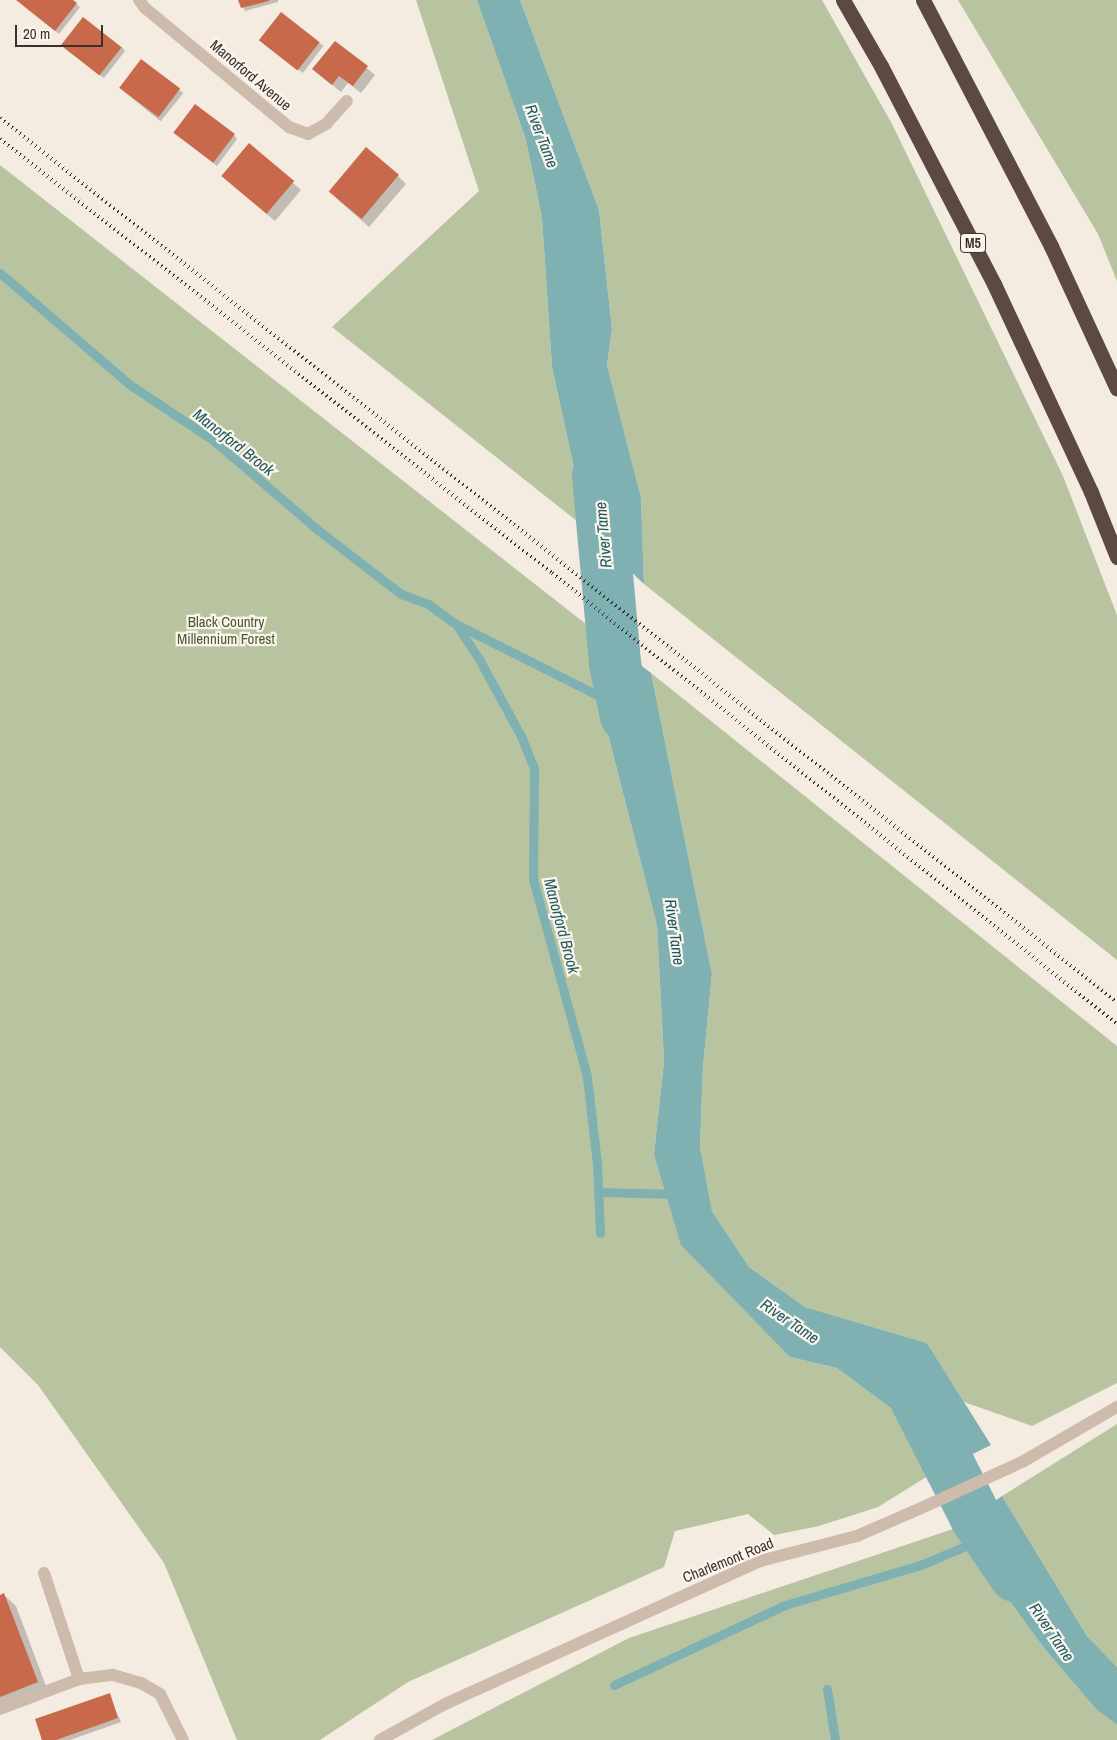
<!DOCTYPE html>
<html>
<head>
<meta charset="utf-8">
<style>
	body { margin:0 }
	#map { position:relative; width:1117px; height:1740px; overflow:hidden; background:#f4ebe1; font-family:"Archivo Narrow",sans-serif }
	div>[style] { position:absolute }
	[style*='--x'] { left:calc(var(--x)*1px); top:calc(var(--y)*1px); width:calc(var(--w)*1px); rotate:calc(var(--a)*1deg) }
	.green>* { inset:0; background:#b8c4a0 }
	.water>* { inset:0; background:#7fb0b2 }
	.shadow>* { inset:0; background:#0003; transform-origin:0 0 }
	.stream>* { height:9px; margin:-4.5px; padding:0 4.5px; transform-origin:4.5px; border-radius:4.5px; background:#7fb0b2 }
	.river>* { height:52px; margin:-26px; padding:0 26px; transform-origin:26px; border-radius:26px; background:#7fb0b2 }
	.building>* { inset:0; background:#c8694b; transform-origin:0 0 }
	.minor>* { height:12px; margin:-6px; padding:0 6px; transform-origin:6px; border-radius:6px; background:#cdbbac }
	.highway>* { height:15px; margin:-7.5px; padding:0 7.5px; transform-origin:7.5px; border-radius:7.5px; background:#5c4a42 }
	.rail>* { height:4px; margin-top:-2px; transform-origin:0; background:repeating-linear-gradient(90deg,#3b302b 0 1px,transparent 0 5px) }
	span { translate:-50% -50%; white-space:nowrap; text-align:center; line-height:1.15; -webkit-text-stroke:4.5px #fbf5ee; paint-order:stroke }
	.shield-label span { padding:1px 4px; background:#fbf5ee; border:1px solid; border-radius:4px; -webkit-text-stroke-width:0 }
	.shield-label { font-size:14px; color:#3b302b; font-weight:700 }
	.street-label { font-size:15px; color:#3b302b }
	.park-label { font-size:15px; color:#4a5a2e }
	.water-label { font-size:16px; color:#1f5a5e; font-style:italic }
	.scale { position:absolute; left:15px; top:25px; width:88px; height:22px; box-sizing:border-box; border:2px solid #3b302b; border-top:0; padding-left:6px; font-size:15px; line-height:18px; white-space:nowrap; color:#3b302b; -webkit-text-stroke:4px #fbf5ee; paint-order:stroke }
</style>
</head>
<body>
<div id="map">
	<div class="green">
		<div style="clip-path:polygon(416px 0,477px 0,526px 140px,542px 218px,552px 367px,573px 463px,578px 522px,332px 327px,479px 191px)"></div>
		<div style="clip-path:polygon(520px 0,822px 0,892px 124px,1063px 476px,1117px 615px,1117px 960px,644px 584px,641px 498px,607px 365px,612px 329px,599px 210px)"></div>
		<div style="clip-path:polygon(958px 0,1117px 0,1117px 281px,1098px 234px)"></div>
		<div style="clip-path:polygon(0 165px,591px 628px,602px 711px,657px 925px,664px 1062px,654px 1154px,790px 1357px,837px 1368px,892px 1409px,928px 1476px,878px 1507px,819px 1526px,774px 1535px,748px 1514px,675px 1531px,664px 1567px,408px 1682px,320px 1740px,237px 1740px,164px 1563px,38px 1385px,0 1347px)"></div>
		<div style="clip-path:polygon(651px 673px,1117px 1046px,1117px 1383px,1032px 1426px,964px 1402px,927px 1343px,805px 1307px,749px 1267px,712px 1211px,700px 1148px,703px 1066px,712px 974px)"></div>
		<div style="clip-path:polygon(1117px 1424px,1117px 1667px,1087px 1636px,1002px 1496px)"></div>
		<div style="clip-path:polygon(956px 1528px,1044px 1648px,1096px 1709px,1117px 1725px,1117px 1740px,432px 1740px,629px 1638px)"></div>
	</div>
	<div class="water">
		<div style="clip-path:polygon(477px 0,520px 0,599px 210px,612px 329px,607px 365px,641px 498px,644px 584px,578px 522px,573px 463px,552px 367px,542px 218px,526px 140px)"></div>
		<div style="clip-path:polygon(591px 628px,651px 673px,712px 974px,703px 1066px,700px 1147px,712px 1211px,749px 1267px,805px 1307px,927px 1343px,991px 1445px,928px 1476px,892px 1409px,837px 1368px,790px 1357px,681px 1245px,654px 1154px,664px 1062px,657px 925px,602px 711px)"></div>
		<div style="clip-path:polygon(1002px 1496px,1087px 1636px,1117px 1667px,1117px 1725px,1096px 1709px,1044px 1648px,956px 1528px)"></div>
	</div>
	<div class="shadow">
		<div style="clip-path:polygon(18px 0,71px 0,80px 7px,59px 34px)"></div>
		<div style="clip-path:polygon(240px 0,278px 0,278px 2px,245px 11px)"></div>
		<div style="left:281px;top:14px;width:53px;height:34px;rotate:37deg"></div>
		<div style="clip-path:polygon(335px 42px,375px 75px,361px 93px,348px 83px,341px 92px,322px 77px)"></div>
		<div style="clip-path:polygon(122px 47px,125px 51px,104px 78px,66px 49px)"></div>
		<div style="left:142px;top:60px;width:53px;height:36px;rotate:39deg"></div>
		<div style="clip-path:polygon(234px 135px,237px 139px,217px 166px,179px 136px)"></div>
		<div style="clip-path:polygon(249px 145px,301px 190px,275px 221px,231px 184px)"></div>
		<div style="clip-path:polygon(398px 176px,406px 184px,369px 227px,337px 199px)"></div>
		<div style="clip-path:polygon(4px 1595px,16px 1606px,49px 1694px,0 1713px,0 1596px)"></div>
		<div style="clip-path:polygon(109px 1695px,121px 1722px,70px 1740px,44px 1740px)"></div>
	</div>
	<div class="stream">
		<div style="--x:0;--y:273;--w:170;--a:40.7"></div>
		<div style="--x:129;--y:384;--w:101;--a:33.7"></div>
		<div style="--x:213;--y:440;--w:138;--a:40.6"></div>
		<div style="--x:318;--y:530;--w:105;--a:37.6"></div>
		<div style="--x:401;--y:594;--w:29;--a:20"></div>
		<div style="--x:428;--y:604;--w:34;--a:36"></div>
		<div style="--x:456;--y:624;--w:42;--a:56.7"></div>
		<div style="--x:479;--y:659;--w:88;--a:61.4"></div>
		<div style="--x:521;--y:736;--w:35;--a:68"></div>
		<div style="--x:534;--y:768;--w:111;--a:90.5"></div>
		<div style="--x:533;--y:879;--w:205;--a:74.7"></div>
		<div style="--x:587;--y:1077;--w:87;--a:83.4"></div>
		<div style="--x:597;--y:1163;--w:70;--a:87.5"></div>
		<div style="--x:456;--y:624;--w:171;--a:26.7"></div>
		<div style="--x:599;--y:1192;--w:79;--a:1.5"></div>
		<div style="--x:614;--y:1685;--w:189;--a:-25.1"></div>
		<div style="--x:785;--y:1605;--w:144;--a:-16.5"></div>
		<div style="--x:923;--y:1564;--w:49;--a:-22.9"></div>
		<div style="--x:827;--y:1689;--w:52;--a:81.1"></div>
	</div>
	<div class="river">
		<div style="--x:598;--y:476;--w:189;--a:84.8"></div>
		<div style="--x:615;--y:664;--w:53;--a:78.1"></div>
		<div style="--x:916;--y:1400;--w:132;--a:63"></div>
		<div style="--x:976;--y:1518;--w:70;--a:56.1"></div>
	</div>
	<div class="building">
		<div style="clip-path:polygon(16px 0,73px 0,77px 3px,55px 31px)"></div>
		<div style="clip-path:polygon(238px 0,269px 0,269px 1px,241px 8px)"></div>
		<div style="left:281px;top:12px;width:49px;height:36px;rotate:38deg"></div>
		<div style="left:83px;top:17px;width:49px;height:36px;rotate:38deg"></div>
		<div style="clip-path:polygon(335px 41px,368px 66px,353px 86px,339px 76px,332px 85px,312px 69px)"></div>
		<div style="left:141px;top:59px;width:49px;height:36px;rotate:37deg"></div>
		<div style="left:195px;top:104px;width:50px;height:36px;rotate:37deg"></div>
		<div style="left:249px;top:143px;width:59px;height:43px;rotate:40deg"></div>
		<div style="left:366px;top:147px;width:43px;height:58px;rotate:40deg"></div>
		<div style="clip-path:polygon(4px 1593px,38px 1682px,0 1697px,0 1595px)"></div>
		<div style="clip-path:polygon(110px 1693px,118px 1718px,56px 1740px,42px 1740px,35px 1719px)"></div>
	</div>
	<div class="minor">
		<div style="--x:139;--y:0;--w:10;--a:53"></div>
		<div style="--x:145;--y:8;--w:187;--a:39.6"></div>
		<div style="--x:289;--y:127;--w:20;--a:20"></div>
		<div style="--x:308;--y:134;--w:21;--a:-29"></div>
		<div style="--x:326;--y:124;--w:31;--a:-48"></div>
		<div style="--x:44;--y:1573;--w:112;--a:71.7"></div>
		<div style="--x:79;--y:1679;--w:34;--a:-7"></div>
		<div style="--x:113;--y:1675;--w:29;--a:16"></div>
		<div style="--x:141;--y:1683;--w:22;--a:30"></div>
		<div style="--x:160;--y:1694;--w:51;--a:63.4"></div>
		<div style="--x:0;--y:1709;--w:85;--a:-20.8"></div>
		<div style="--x:380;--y:1740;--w:74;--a:-29"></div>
		<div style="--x:445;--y:1704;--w:346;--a:-24.4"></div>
		<div style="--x:760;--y:1561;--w:100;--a:-14.5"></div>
		<div style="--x:857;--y:1536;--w:77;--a:-23.6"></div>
		<div style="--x:928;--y:1505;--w:103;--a:-24.6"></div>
		<div style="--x:1022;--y:1462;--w:110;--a:-30.1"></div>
	</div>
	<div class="highway">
		<div style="--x:843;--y:0;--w:76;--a:60.1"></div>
		<div style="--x:881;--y:66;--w:246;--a:62.6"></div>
		<div style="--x:994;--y:284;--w:230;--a:65"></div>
		<div style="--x:1091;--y:492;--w:70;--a:68.2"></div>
		<div style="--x:923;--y:0;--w:277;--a:62.5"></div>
		<div style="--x:1051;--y:246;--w:157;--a:65.2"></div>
	</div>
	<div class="rail">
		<div style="--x:0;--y:118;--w:1424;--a:38.36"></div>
		<div style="--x:0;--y:139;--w:702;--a:38.18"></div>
		<div style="--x:552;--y:573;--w:723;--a:38.6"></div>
	</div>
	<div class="shield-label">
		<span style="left:973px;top:243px">M5</span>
	</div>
	<div class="street-label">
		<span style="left:251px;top:75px;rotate:40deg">Manorford Avenue</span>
		<span style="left:728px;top:1560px;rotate:-22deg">Charlemont Road</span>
	</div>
	<div class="park-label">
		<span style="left:226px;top:630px">Black Country<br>Millennium Forest</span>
	</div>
	<div class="water-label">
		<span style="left:542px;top:136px;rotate:69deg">River Tame</span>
		<span style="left:234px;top:442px;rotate:38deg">Manorford Brook</span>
		<span style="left:603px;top:535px;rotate:-95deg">River Tame</span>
		<span style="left:562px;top:926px;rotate:75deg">Manorford Brook</span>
		<span style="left:675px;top:932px;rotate:82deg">River Tame</span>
		<span style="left:790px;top:1321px;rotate:34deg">River Tame</span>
		<span style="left:1052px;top:1632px;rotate:56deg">River Tame</span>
	</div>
	<div class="scale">20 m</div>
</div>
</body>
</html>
